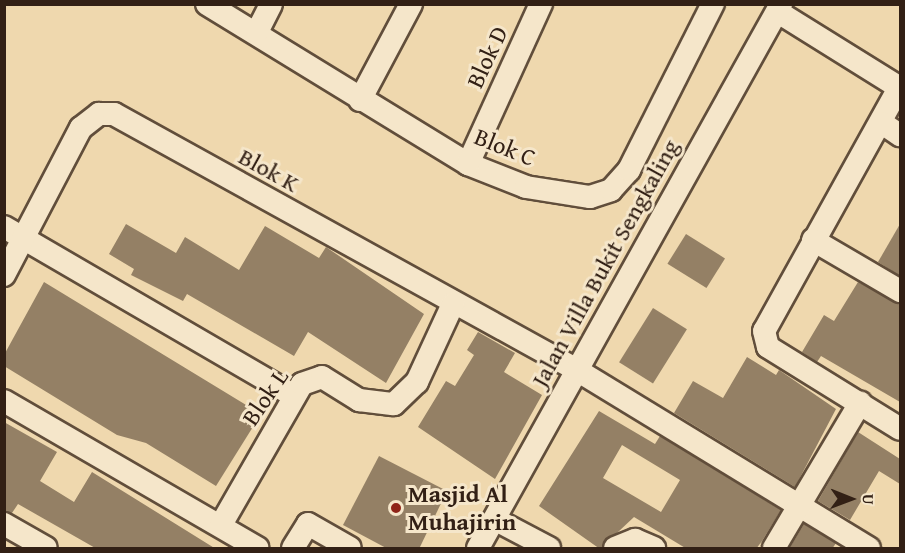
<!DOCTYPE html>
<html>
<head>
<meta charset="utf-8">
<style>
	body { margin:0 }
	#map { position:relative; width:905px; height:553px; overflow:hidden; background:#efd8ae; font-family:"Gentium Book Plus",serif }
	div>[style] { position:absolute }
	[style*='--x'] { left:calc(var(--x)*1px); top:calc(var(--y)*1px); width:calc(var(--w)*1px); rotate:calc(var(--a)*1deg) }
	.building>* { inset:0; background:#948065; transform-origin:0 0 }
	.roads { filter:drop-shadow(2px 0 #614e3b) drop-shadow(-2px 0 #614e3b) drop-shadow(0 2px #614e3b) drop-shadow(0 -2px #614e3b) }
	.minor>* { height:22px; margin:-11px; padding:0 11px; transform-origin:11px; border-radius:11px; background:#f5e6ca }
	.dots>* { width:16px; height:16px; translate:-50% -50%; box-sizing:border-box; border:3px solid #f5e6ca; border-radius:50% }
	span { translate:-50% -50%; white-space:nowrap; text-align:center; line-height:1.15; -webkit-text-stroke:6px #f5e6ca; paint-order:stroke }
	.street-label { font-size:24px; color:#322015 }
	.poi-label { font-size:24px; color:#322015; font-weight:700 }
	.left { translate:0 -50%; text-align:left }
	.frame { position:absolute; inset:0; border:6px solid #322015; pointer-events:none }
	.north { position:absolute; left:821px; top:469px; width:60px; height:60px; -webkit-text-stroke:4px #f5e6ca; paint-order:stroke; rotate:91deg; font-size:16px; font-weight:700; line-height:24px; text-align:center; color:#322015 }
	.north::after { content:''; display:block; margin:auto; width:21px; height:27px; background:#322015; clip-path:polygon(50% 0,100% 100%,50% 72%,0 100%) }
</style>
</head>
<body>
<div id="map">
	<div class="building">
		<div style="clip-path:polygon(126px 224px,176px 253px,185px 237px,239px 270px,265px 226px,319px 258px,326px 247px,424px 314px,386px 383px,308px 332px,294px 356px,187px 294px,183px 301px,131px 275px,134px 269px,109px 254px)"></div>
		<div style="clip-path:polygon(900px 224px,900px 276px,878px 262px)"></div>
		<div style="left:686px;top:234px;width:46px;height:35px;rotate:32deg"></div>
		<div style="clip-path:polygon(44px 282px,261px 414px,216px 486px,146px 443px,117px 435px,4px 366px,4px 355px)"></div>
		<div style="clip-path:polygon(858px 282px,900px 304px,900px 402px,821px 356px,817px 362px,802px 352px,824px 315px,834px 321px)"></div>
		<div style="left:653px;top:308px;width:40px;height:64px;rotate:32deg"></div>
		<div style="clip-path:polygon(478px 332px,515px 353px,504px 372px,542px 395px,495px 479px,418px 427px,446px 381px,455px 386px,474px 355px,467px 350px)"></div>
		<div style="clip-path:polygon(747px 357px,776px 375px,779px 370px,836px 409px,795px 487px,674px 413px,693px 381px,723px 398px)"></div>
		<div style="clip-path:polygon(evenodd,599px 411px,655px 444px,660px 436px,781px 510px,762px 541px,756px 549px,687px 549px,634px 517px,600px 549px,539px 506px,599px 411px,622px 445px,680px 480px,661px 512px,603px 478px,622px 445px)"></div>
		<div style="clip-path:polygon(4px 422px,57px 452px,40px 481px,74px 502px,92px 472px,216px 549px,97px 549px,18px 504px,12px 513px,4px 511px)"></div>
		<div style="clip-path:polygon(858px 432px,900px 459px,900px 484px,879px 471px,850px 520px,818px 501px)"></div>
		<div style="clip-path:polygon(379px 456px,447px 491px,419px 549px,388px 549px,343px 525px)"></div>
		<div style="clip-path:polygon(804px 524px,836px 543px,832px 549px,789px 549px)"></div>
	</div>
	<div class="roads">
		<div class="minor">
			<div style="--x:207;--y:4;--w:306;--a:31.5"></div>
			<div style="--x:468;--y:164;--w:62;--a:21.6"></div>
			<div style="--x:526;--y:187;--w:65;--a:8.9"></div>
			<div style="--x:590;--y:197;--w:22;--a:-18"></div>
			<div style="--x:611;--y:190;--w:27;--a:-48"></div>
			<div style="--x:629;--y:170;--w:186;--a:-63.2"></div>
			<div style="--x:778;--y:12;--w:144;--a:31.9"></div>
			<div style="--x:257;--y:32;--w:31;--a:-63"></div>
			<div style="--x:900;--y:86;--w:280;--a:119"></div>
			<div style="--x:764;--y:331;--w:16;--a:76"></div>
			<div style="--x:768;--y:347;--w:155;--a:31.8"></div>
			<div style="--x:360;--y:100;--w:109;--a:-62"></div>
			<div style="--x:882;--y:123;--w:22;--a:34"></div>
			<div style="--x:468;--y:164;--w:176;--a:-65.5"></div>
			<div style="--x:4;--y:227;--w:336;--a:30.2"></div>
			<div style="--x:813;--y:240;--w:101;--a:30.4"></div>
			<div style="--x:4;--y:275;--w:166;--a:-62.4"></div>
			<div style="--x:81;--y:128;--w:23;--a:-38"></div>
			<div style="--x:99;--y:114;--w:15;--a:0"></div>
			<div style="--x:114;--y:114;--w:529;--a:28.94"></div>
			<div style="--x:577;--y:370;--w:342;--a:31.4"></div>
			<div style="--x:4;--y:401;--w:293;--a:30.1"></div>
			<div style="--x:496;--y:520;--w:60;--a:27.8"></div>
			<div style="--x:222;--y:523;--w:160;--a:-60.1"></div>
			<div style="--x:302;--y:384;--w:21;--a:-19"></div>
			<div style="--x:322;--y:377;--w:44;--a:31.9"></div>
			<div style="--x:359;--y:400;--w:35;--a:7"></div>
			<div style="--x:394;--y:404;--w:32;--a:-44"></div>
			<div style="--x:417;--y:382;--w:86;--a:-65.2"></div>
			<div style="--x:4;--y:524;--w:48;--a:29.7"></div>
			<div style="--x:293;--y:548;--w:28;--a:-58"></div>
			<div style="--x:308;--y:524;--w:48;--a:29.7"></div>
			<div style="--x:478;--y:548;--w:623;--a:-60.88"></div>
			<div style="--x:615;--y:548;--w:22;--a:-22"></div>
			<div style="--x:635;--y:540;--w:21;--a:23"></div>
			<div style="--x:774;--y:548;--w:169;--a:-59.3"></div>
		</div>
	</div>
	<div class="dots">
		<div style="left:396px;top:508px;background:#8f2418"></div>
	</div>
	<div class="street-label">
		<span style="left:487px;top:57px;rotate:-65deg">Blok D</span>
		<span style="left:505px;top:147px;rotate:22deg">Blok C</span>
		<span style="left:269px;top:170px;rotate:29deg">Blok K</span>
		<span style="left:605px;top:263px;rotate:-61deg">Jalan Villa Bukit Sengkaling</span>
		<span style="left:265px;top:397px;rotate:-56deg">Blok L</span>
	</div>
	<div class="poi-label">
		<span class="left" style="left:408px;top:508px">Masjid Al<br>Muhajirin</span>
	</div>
	<div class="frame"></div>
	<div class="north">U</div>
</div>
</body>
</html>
